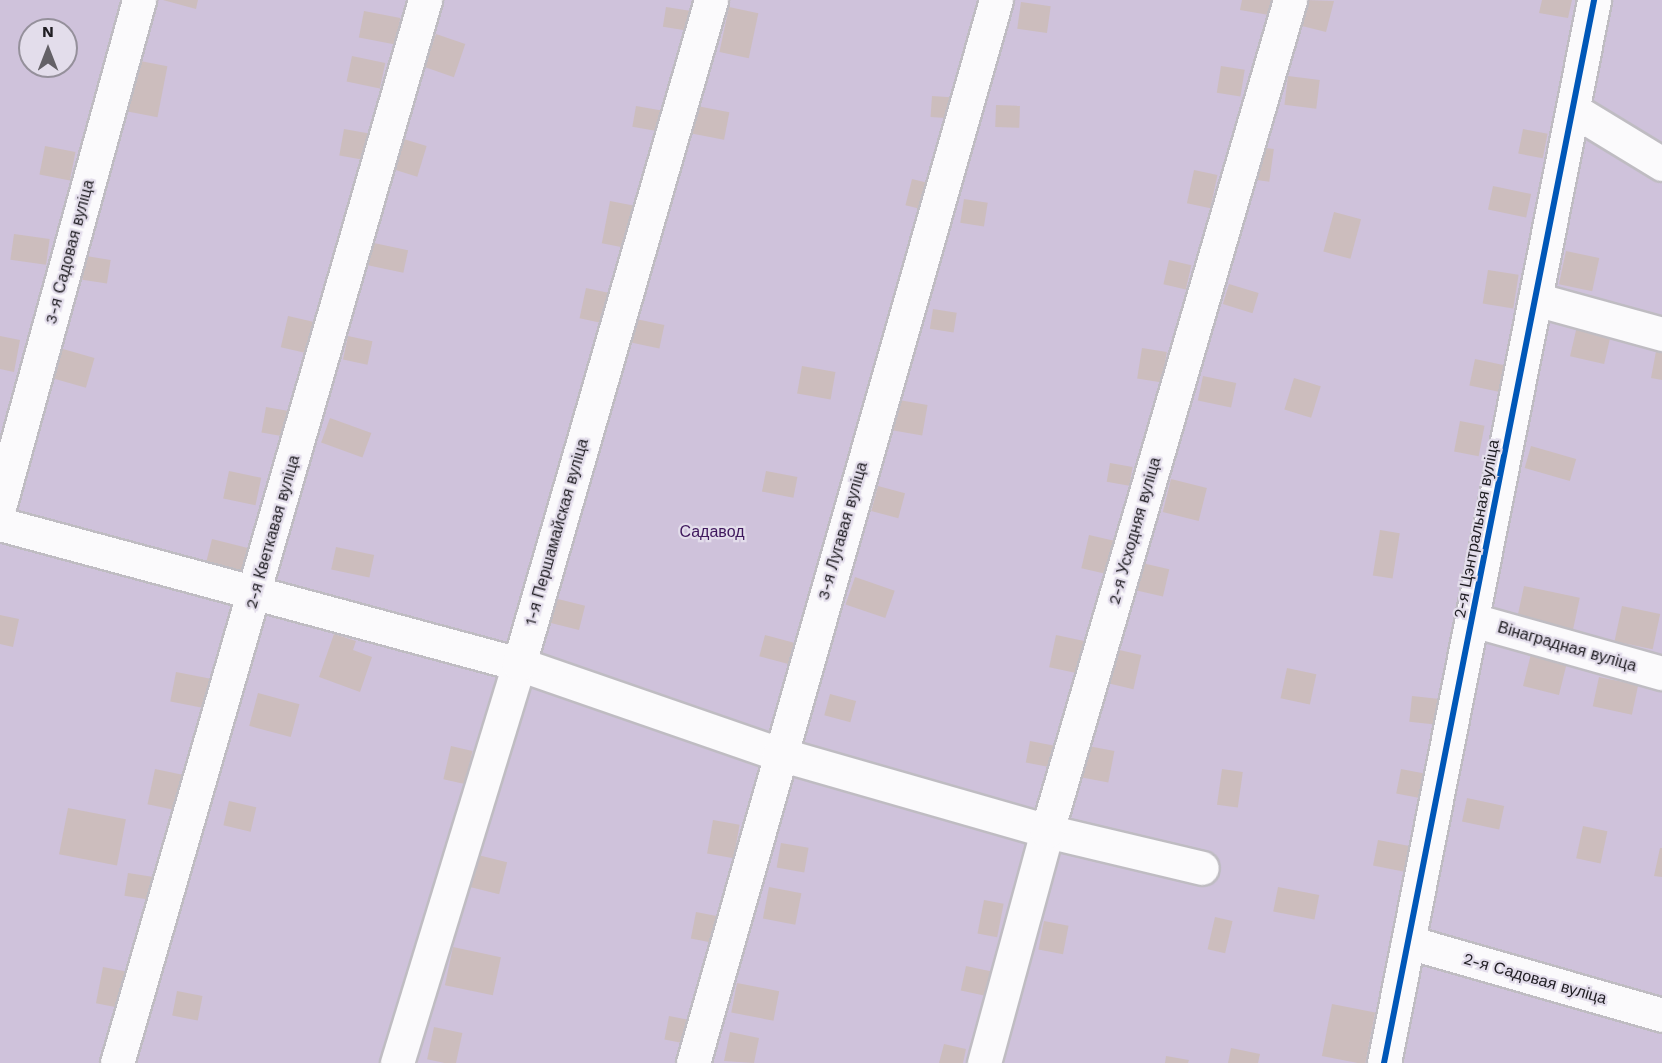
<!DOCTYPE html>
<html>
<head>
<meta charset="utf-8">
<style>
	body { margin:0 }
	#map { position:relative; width:1662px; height:1063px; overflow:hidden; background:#e4e0e8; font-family:"Work Sans",sans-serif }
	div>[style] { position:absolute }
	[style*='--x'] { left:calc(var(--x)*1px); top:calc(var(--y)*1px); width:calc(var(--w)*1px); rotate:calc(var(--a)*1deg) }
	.green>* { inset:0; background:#cfc2db }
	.building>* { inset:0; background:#ccbdbd; transform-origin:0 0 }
	.roads { filter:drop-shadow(2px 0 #bfbcc2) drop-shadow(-2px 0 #bfbcc2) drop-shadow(0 2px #bfbcc2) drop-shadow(0 -2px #bfbcc2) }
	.minor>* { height:33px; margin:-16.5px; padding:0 16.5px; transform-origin:16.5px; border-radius:16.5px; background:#fbfafc }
	.cycleway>* { height:6px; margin:-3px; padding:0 3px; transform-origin:3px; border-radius:3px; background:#0057b8 }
	span { translate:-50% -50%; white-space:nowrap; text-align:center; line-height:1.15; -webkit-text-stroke:4.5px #e3ddeb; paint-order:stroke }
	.street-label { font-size:16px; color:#1f1d22 }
	.park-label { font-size:16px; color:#3f185d }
	.north { position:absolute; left:18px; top:18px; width:60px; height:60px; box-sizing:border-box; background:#e3ddeb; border:2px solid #95909b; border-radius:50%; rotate:0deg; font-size:16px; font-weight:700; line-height:24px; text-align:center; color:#1f1d22 }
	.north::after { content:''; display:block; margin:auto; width:21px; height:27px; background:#646167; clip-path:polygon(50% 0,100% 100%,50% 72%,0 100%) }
</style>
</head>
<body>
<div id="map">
	<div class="green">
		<div style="clip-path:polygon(evenodd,0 0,1662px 0,1662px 1063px,0 1063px,0 0,30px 30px,66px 30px,66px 66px,30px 66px,30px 30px)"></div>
	</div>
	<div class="building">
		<div style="clip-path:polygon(163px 0,198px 0,196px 9px)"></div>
		<div style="clip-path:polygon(1242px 0,1272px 0,1269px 15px,1240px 10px)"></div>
		<div style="clip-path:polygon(1305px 0,1334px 1px,1326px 32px,1298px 25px)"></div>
		<div style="clip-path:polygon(1542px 0,1572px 0,1568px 18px,1539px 13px)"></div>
		<div style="left:1021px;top:2px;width:30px;height:27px;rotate:8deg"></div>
		<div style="left:666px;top:7px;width:24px;height:20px;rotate:9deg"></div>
		<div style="left:729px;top:7px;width:30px;height:46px;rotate:12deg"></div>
		<div style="left:364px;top:11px;width:37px;height:27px;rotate:11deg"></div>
		<div style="left:436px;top:34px;width:31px;height:35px;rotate:19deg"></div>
		<div style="left:352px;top:56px;width:34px;height:26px;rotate:12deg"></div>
		<div style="left:135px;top:60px;width:33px;height:52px;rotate:11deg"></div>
		<div style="left:1221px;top:66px;width:24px;height:27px;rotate:9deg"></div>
		<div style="left:1288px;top:76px;width:32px;height:29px;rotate:7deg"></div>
		<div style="left:932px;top:96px;width:26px;height:21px;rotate:4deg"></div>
		<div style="left:996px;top:105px;width:24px;height:22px;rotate:2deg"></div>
		<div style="left:636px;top:106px;width:29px;height:21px;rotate:10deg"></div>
		<div style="left:697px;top:106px;width:33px;height:28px;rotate:11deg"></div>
		<div style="left:344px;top:129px;width:27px;height:27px;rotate:10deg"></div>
		<div style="left:1523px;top:129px;width:25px;height:25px;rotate:11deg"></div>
		<div style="left:397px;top:137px;width:31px;height:32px;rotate:17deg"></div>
		<div style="left:45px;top:146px;width:31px;height:29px;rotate:11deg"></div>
		<div style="left:1260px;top:147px;width:14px;height:33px;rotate:8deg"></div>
		<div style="left:1194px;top:170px;width:24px;height:34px;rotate:12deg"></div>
		<div style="left:912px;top:179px;width:21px;height:27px;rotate:14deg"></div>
		<div style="left:1493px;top:186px;width:39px;height:24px;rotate:12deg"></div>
		<div style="left:964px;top:199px;width:24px;height:24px;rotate:9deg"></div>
		<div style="left:610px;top:201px;width:25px;height:43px;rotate:11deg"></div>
		<div style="left:1334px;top:212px;width:28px;height:41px;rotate:15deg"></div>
		<div style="left:14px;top:234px;width:36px;height:26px;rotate:8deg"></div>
		<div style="left:369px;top:242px;width:40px;height:23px;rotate:12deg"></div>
		<div style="left:1566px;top:251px;width:34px;height:34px;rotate:12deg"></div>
		<div style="left:86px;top:256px;width:25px;height:24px;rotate:9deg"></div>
		<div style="left:1169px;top:260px;width:23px;height:25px;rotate:13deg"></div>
		<div style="left:1488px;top:270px;width:31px;height:34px;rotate:9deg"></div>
		<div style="left:1229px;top:284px;width:31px;height:21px;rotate:17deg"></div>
		<div style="left:586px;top:288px;width:25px;height:31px;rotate:12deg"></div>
		<div style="left:933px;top:309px;width:24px;height:20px;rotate:9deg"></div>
		<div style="left:288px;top:316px;width:28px;height:32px;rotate:13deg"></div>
		<div style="left:636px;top:319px;width:29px;height:24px;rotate:12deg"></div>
		<div style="left:1577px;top:326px;width:35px;height:31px;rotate:13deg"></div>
		<div style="clip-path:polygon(0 336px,20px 340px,14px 372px,0 369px)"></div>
		<div style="left:348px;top:336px;width:25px;height:24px;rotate:12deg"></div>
		<div style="clip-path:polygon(1657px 346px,1662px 347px,1662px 380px,1651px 378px)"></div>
		<div style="left:56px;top:347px;width:40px;height:31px;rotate:16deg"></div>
		<div style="left:1142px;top:348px;width:25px;height:31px;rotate:9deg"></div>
		<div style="left:1475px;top:359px;width:30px;height:27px;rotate:12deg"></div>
		<div style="left:802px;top:366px;width:34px;height:28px;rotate:10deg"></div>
		<div style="left:1203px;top:376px;width:34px;height:25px;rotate:12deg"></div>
		<div style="left:1294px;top:378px;width:28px;height:33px;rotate:17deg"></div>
		<div style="left:899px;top:400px;width:29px;height:31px;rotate:10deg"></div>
		<div style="left:266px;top:407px;width:23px;height:26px;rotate:10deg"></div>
		<div style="left:330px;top:418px;width:44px;height:26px;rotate:20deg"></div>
		<div style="left:1460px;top:421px;width:25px;height:31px;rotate:11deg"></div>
		<div style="left:1531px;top:446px;width:47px;height:23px;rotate:16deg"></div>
		<div style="left:1110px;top:463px;width:23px;height:19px;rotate:10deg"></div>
		<div style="left:229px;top:471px;width:33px;height:28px;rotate:12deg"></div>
		<div style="left:766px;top:471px;width:32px;height:21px;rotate:11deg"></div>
		<div style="left:1171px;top:479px;width:37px;height:34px;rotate:14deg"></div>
		<div style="left:878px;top:486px;width:28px;height:26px;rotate:15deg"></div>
		<div style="left:1380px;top:530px;width:20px;height:46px;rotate:9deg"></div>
		<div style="left:1089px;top:535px;width:27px;height:34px;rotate:13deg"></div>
		<div style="left:212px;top:539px;width:40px;height:26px;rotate:14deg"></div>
		<div style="left:336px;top:547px;width:39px;height:23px;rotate:12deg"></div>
		<div style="left:1142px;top:563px;width:28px;height:28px;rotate:13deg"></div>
		<div style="left:855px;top:577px;width:42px;height:29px;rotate:19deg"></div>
		<div style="left:1524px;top:586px;width:57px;height:32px;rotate:12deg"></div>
		<div style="left:554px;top:598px;width:32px;height:25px;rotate:14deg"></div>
		<div style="left:1622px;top:606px;width:39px;height:36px;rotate:12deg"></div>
		<div style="clip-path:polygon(0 615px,19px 619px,13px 647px,0 644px)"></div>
		<div style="clip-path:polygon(334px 634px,356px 641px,353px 650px,372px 657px,360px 692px,319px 677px)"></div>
		<div style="left:765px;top:635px;width:31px;height:22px;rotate:15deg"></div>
		<div style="left:1056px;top:635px;width:30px;height:33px;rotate:12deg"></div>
		<div style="left:1115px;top:649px;width:27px;height:35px;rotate:13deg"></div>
		<div style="left:1531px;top:654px;width:37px;height:33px;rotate:14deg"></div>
		<div style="left:1287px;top:668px;width:30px;height:31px;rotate:12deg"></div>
		<div style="left:176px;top:672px;width:38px;height:30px;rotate:11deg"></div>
		<div style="left:1599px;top:677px;width:40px;height:30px;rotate:12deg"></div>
		<div style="left:258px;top:693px;width:43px;height:34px;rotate:15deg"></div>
		<div style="left:830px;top:694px;width:27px;height:22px;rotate:15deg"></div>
		<div style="left:1412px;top:696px;width:28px;height:26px;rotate:6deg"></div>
		<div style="left:1030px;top:741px;width:25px;height:22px;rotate:11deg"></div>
		<div style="left:1083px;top:745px;width:32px;height:32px;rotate:11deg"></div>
		<div style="left:451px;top:746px;width:22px;height:34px;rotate:13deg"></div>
		<div style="left:155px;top:769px;width:39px;height:36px;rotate:12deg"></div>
		<div style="left:1222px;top:769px;width:21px;height:36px;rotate:8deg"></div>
		<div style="left:1401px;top:769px;width:25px;height:25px;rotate:11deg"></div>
		<div style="left:1467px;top:798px;width:38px;height:24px;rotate:12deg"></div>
		<div style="left:229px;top:801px;width:28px;height:25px;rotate:13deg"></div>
		<div style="left:68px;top:808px;width:59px;height:47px;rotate:11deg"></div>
		<div style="left:713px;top:820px;width:27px;height:34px;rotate:10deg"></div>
		<div style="left:1583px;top:826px;width:25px;height:33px;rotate:12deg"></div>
		<div style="left:1378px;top:840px;width:32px;height:26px;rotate:11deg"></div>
		<div style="left:781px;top:843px;width:28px;height:25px;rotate:10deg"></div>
		<div style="clip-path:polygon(1660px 848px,1662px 848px,1662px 877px,1654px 876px)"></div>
		<div style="left:478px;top:855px;width:30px;height:33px;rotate:14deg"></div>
		<div style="left:128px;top:873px;width:31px;height:23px;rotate:9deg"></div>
		<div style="left:769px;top:887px;width:33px;height:32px;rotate:11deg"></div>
		<div style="left:1278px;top:887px;width:42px;height:25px;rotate:11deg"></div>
		<div style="left:984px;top:900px;width:20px;height:34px;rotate:11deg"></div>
		<div style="left:696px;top:912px;width:21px;height:27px;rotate:11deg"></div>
		<div style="left:1215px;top:917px;width:18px;height:33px;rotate:13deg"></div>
		<div style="left:1044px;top:921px;width:25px;height:29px;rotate:11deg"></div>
		<div style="left:453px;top:947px;width:49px;height:39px;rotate:12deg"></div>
		<div style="left:966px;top:966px;width:25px;height:25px;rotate:12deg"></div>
		<div style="left:103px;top:967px;width:26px;height:37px;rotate:11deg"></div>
		<div style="left:737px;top:983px;width:43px;height:30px;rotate:11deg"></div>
		<div style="left:177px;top:991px;width:26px;height:25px;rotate:11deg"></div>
		<div style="left:1332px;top:1004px;width:44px;height:53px;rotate:11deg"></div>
		<div style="left:669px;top:1016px;width:21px;height:24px;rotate:11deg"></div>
		<div style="left:434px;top:1027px;width:29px;height:33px;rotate:12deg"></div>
		<div style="clip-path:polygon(730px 1032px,759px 1038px,754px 1063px,724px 1061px)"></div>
		<div style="clip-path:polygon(944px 1044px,966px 1049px,963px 1063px,939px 1063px)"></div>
		<div style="clip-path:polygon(1231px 1048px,1260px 1054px,1258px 1063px,1228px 1063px)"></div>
		<div style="clip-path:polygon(1166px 1056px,1189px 1060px,1188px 1063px,1165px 1063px)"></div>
	</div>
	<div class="roads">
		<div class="minor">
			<div style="--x:1575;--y:111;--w:102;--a:31.3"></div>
			<div style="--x:1535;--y:299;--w:132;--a:15.4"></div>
			<div style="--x:0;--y:504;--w:523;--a:-74.58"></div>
			<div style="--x:0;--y:524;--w:538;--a:15.1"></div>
			<div style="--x:519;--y:664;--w:275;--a:19.1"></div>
			<div style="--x:779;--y:754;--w:279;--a:16"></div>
			<div style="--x:1047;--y:831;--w:159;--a:13.4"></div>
			<div style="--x:1473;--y:620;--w:196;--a:15.7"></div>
			<div style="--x:1408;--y:942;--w:264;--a:16"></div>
			<div style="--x:117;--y:1063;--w:1107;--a:-73.84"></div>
			<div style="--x:397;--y:1063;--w:417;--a:-73"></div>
			<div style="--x:519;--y:664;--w:691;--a:-73.87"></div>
			<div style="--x:693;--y:1063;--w:1105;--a:-74.09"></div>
			<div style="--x:984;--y:1063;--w:240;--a:-74.8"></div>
			<div style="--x:1047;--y:831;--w:866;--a:-73.7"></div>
			<div style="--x:1384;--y:1063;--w:1084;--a:-78.82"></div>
		</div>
	</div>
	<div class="cycleway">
		<div style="--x:1384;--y:1063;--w:1084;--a:-78.82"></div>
	</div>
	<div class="street-label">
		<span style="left:70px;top:252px;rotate:-75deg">3-я Садовая вуліца</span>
		<span style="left:1477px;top:529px;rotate:-79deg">2-я Цэнтральная вуліца</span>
		<span style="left:843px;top:531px;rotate:-74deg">3-я Лугавая вуліца</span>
		<span style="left:1135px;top:531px;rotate:-74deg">2-я Усходняя вуліца</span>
		<span style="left:273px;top:532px;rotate:-74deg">2-я Кветкавая вуліца</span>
		<span style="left:557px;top:532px;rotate:-74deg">1-я Першамайская вуліца</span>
		<span style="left:1567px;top:647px;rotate:16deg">Вінаградная вуліца</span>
		<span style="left:1535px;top:979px;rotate:16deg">2-я Садовая вуліца</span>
	</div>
	<div class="park-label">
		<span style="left:712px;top:532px">Садавод</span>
	</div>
	<div class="north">N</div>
</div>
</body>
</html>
